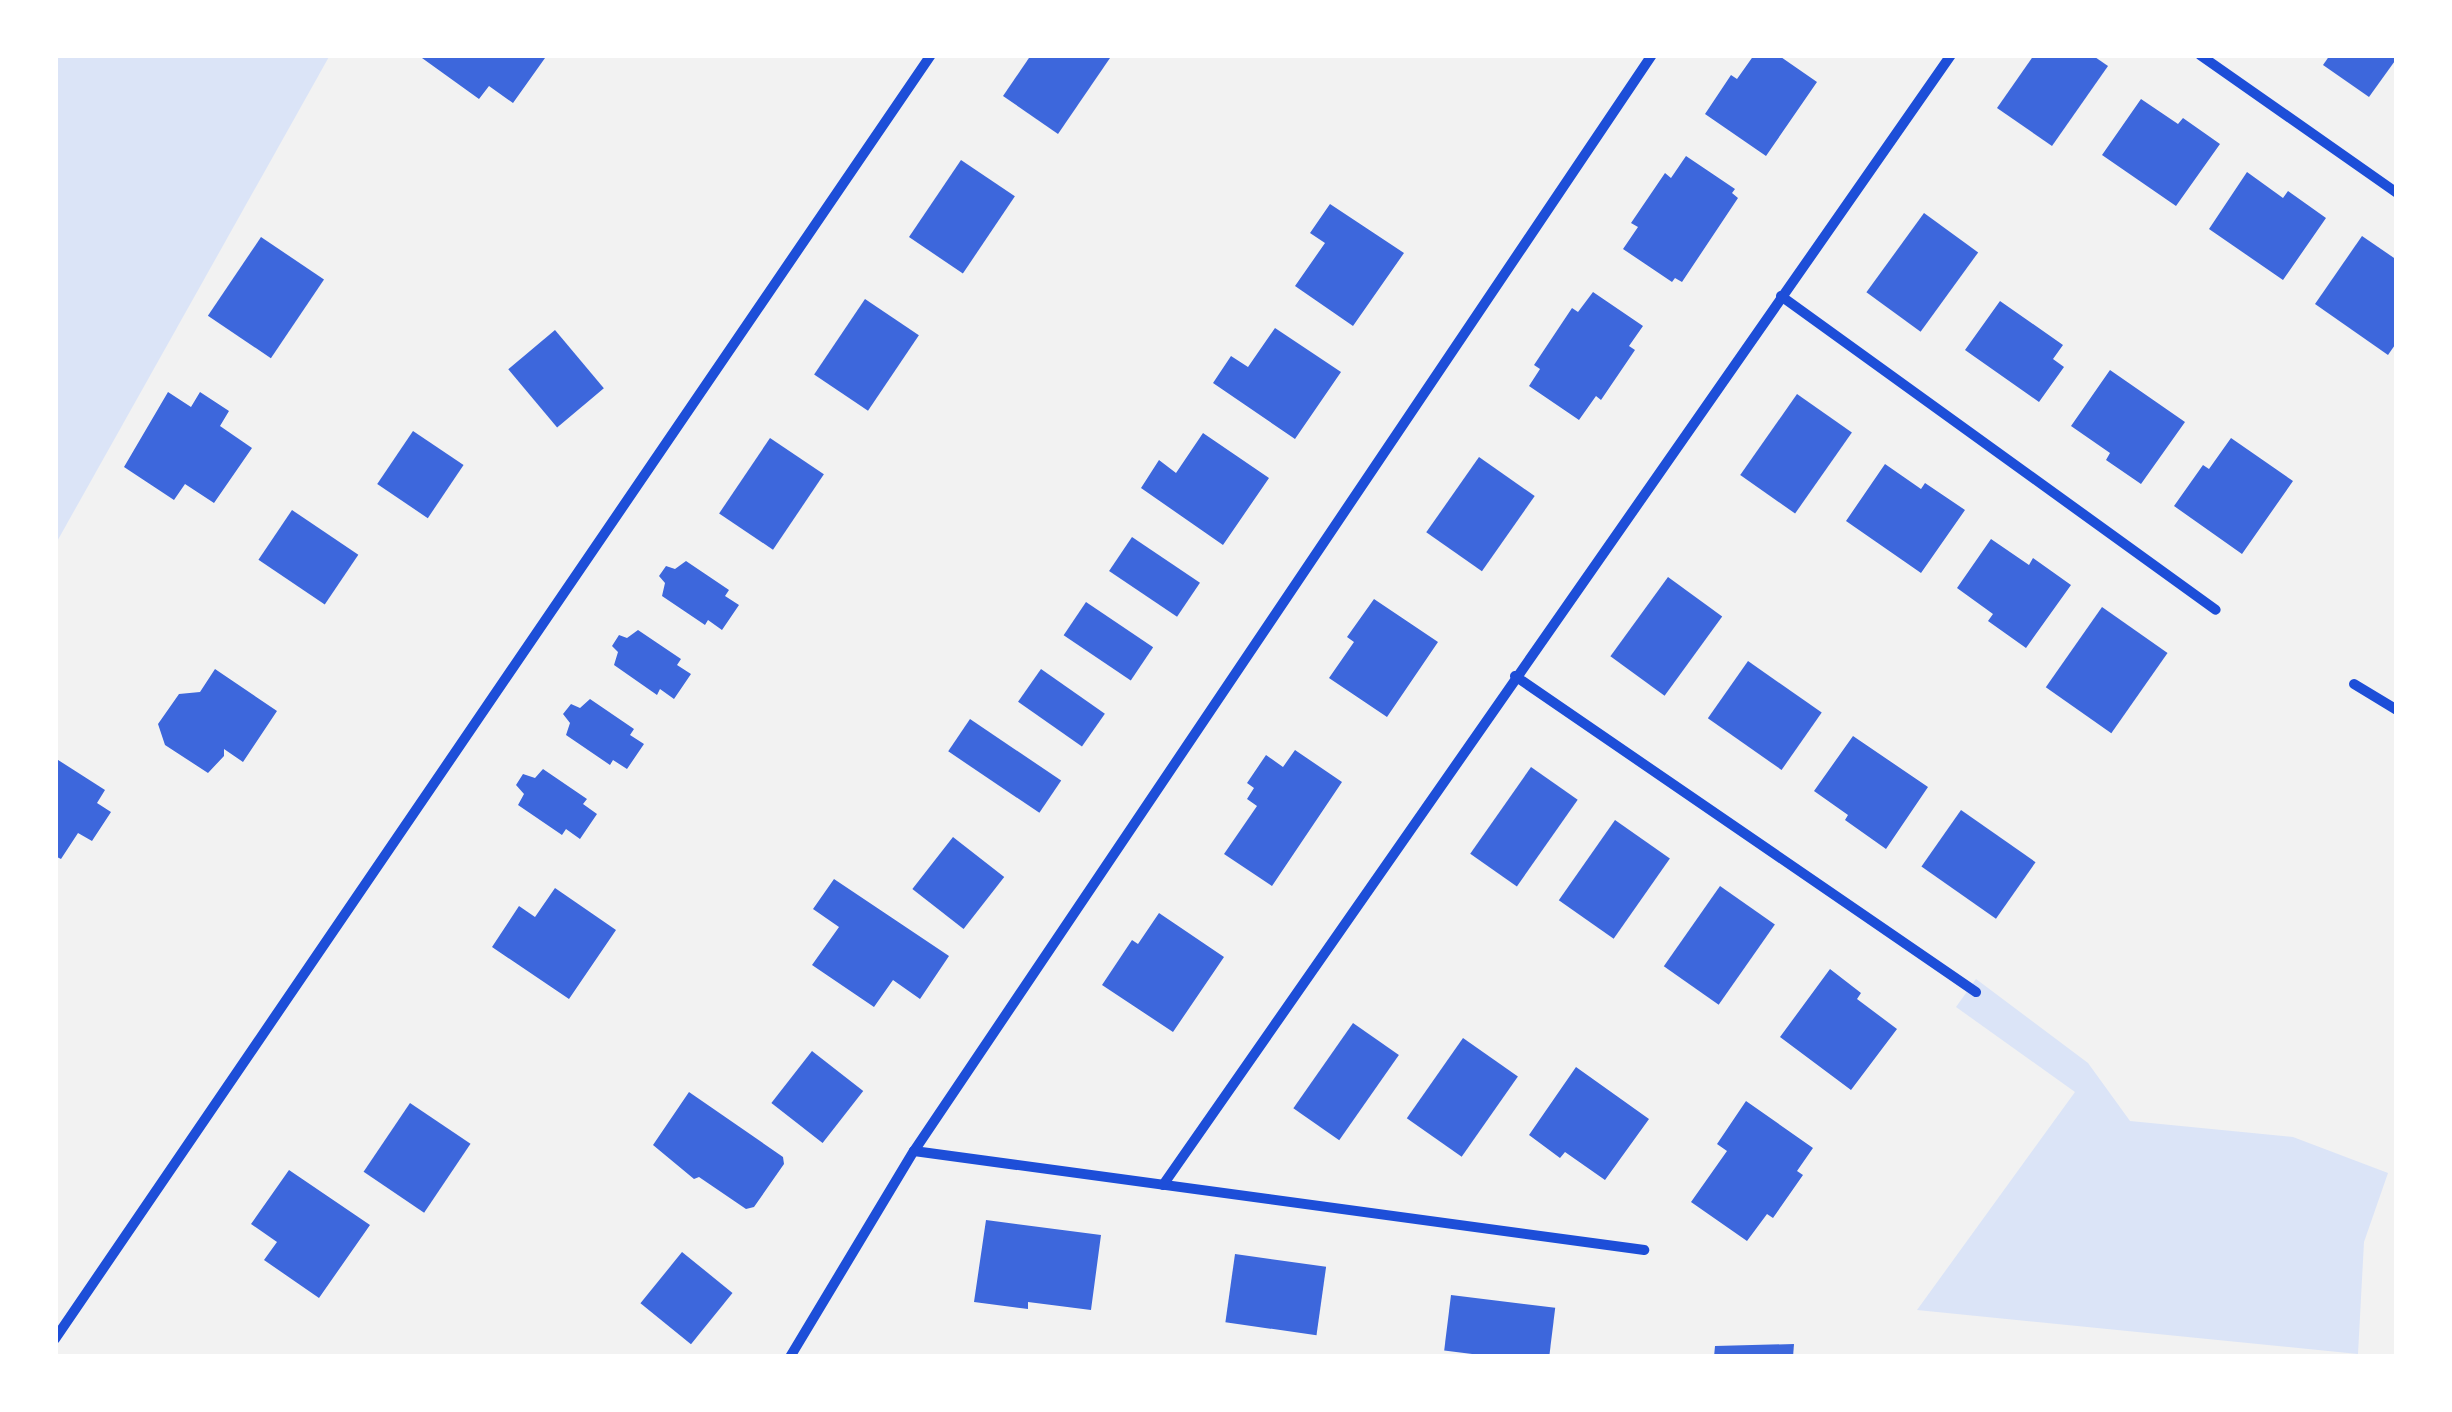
<!DOCTYPE html>
<html>
<head>
<meta charset="utf-8">
<style>
	body { margin:0 }
	#map { position:relative; width:2452px; height:1412px; overflow:hidden; background:#f2f2f2; font-family:"Noto Serif",serif }
	div>[style] { position:absolute }
	[style*='--x'] { left:calc(var(--x)*1px); top:calc(var(--y)*1px); width:calc(var(--w)*1px); rotate:calc(var(--a)*1deg) }
	.green>* { inset:0; background:#dbe4f7 }
	.building>* { inset:0; background:#3d67dc; transform-origin:0 0 }
	.minor>* { height:10px; margin:-5px; padding:0 5px; transform-origin:5px; border-radius:5px; background:#1d4ed8 }
	span { translate:-50% -50%; white-space:nowrap; text-align:center; line-height:1.15; -webkit-text-stroke:10px #fff; paint-order:stroke }
	.frame { position:absolute; inset:0; border:58px solid #fff; pointer-events:none }
</style>
</head>
<body>
<div id="map">
	<div class="green">
		<div style="clip-path:polygon(55px 55px,330px 55px,55px 545px)"></div>
		<div style="clip-path:polygon(1976px 979px,2088px 1063px,2130px 1121px,2293px 1137px,2388px 1173px,2364px 1242px,2358px 1354px,1917px 1310px,2075px 1092px,1956px 1007px)"></div>
	</div>
	<div class="building">
		<div style="clip-path:polygon(424px 55px,540px 55px,545px 58px,513px 103px,489px 86px,479px 99px,422px 58px)"></div>
		<div style="clip-path:polygon(1031px 55px,1110px 58px,1058px 134px,1003px 96px)"></div>
		<div style="clip-path:polygon(1754px 55px,1778px 55px,1817px 82px,1766px 156px,1705px 114px,1731px 75px,1737px 79px)"></div>
		<div style="clip-path:polygon(2034px 55px,2092px 55px,2108px 66px,2052px 146px,1997px 108px)"></div>
		<div style="clip-path:polygon(2330px 55px,2397px 55px,2397px 58px,2369px 97px,2323px 65px)"></div>
		<div style="clip-path:polygon(2141px 99px,2178px 124px,2183px 118px,2220px 144px,2176px 206px,2102px 155px)"></div>
		<div style="clip-path:polygon(1686px 156px,1735px 189px,1732px 193px,1738px 198px,1682px 282px,1675px 278px,1672px 282px,1623px 249px,1638px 227px,1631px 223px,1665px 173px,1671px 178px)"></div>
		<div style="left:961px;top:160px;width:65px;height:93px;rotate:34deg"></div>
		<div style="clip-path:polygon(2247px 172px,2283px 198px,2288px 191px,2326px 218px,2283px 280px,2209px 229px)"></div>
		<div style="clip-path:polygon(1330px 204px,1404px 253px,1353px 326px,1295px 286px,1325px 243px,1310px 233px)"></div>
		<div style="left:1924px;top:213px;width:67px;height:98px;rotate:36deg"></div>
		<div style="clip-path:polygon(2362px 236px,2397px 260px,2397px 342px,2388px 355px,2315px 304px)"></div>
		<div style="left:261px;top:237px;width:76px;height:95px;rotate:34deg"></div>
		<div style="clip-path:polygon(1593px 292px,1643px 326px,1629px 346px,1635px 350px,1601px 400px,1596px 396px,1579px 420px,1529px 386px,1540px 369px,1534px 365px,1572px 308px,1578px 312px)"></div>
		<div style="left:865px;top:299px;width:65px;height:91px;rotate:34deg"></div>
		<div style="clip-path:polygon(2000px 301px,2063px 345px,2053px 359px,2064px 367px,2039px 402px,1965px 350px)"></div>
		<div style="clip-path:polygon(1275px 328px,1341px 372px,1295px 439px,1213px 383px,1231px 356px,1248px 367px)"></div>
		<div style="left:555px;top:330px;width:76px;height:61px;rotate:50deg"></div>
		<div style="clip-path:polygon(2110px 370px,2185px 422px,2141px 484px,2106px 460px,2110px 453px,2071px 426px)"></div>
		<div style="clip-path:polygon(168px 392px,191px 407px,200px 392px,229px 411px,220px 426px,252px 448px,214px 503px,185px 484px,174px 500px,124px 467px)"></div>
		<div style="left:1797px;top:394px;width:67px;height:99px;rotate:35deg"></div>
		<div style="left:413px;top:431px;width:61px;height:64px;rotate:34deg"></div>
		<div style="clip-path:polygon(1203px 433px,1269px 478px,1223px 545px,1141px 488px,1159px 460px,1176px 473px)"></div>
		<div style="left:770px;top:438px;width:65px;height:91px;rotate:34deg"></div>
		<div style="clip-path:polygon(2231px 438px,2293px 481px,2242px 554px,2174px 506px,2203px 465px,2209px 469px)"></div>
		<div style="left:1479px;top:457px;width:68px;height:92px;rotate:35deg"></div>
		<div style="clip-path:polygon(1885px 464px,1921px 489px,1925px 483px,1965px 510px,1921px 573px,1846px 521px)"></div>
		<div style="left:292px;top:510px;width:80px;height:60px;rotate:34deg"></div>
		<div style="left:1132px;top:537px;width:82px;height:41px;rotate:34deg"></div>
		<div style="clip-path:polygon(1991px 539px,2029px 565px,2033px 558px,2071px 585px,2026px 648px,1988px 621px,1993px 614px,1957px 588px)"></div>
		<div style="clip-path:polygon(686px 561px,729px 590px,725px 596px,739px 605px,722px 630px,708px 620px,705px 625px,662px 596px,665px 583px,659px 576px,666px 566px,675px 569px)"></div>
		<div style="left:1668px;top:577px;width:67px;height:98px;rotate:36deg"></div>
		<div style="clip-path:polygon(1374px 599px,1438px 642px,1387px 717px,1329px 678px,1354px 642px,1347px 637px)"></div>
		<div style="left:1086px;top:602px;width:81px;height:40px;rotate:34deg"></div>
		<div style="left:2102px;top:607px;width:80px;height:98px;rotate:35deg"></div>
		<div style="clip-path:polygon(638px 630px,681px 659px,677px 665px,691px 674px,674px 699px,660px 689px,657px 695px,614px 665px,618px 652px,612px 646px,619px 635px,627px 638px)"></div>
		<div style="left:1748px;top:661px;width:90px;height:70px;rotate:35deg"></div>
		<div style="clip-path:polygon(215px 669px,277px 711px,243px 762px,224px 749px,224px 756px,208px 773px,165px 745px,158px 724px,179px 694px,200px 692px)"></div>
		<div style="left:1041px;top:669px;width:78px;height:40px;rotate:35deg"></div>
		<div style="clip-path:polygon(590px 699px,634px 729px,630px 735px,644px 744px,627px 769px,613px 760px,610px 765px,566px 735px,570px 723px,563px 714px,571px 704px,580px 708px)"></div>
		<div style="left:970px;top:719px;width:110px;height:39px;rotate:34deg"></div>
		<div style="clip-path:polygon(1853px 736px,1928px 787px,1886px 849px,1845px 820px,1848px 815px,1814px 791px)"></div>
		<div style="clip-path:polygon(1295px 750px,1342px 782px,1272px 886px,1224px 854px,1257px 806px,1247px 799px,1254px 788px,1247px 783px,1266px 755px,1283px 767px)"></div>
		<div style="clip-path:polygon(55px 758px,105px 790px,97px 803px,111px 812px,92px 841px,78px 833px,61px 859px,55px 856px)"></div>
		<div style="left:1531px;top:767px;width:57px;height:106px;rotate:35deg"></div>
		<div style="clip-path:polygon(543px 769px,587px 799px,583px 804px,597px 814px,580px 839px,566px 829px,562px 835px,518px 805px,524px 794px,516px 785px,523px 774px,535px 778px)"></div>
		<div style="left:1961px;top:810px;width:91px;height:69px;rotate:35deg"></div>
		<div style="left:1615px;top:820px;width:67px;height:98px;rotate:35deg"></div>
		<div style="left:953px;top:837px;width:65px;height:66px;rotate:38deg"></div>
		<div style="clip-path:polygon(834px 879px,949px 956px,920px 999px,893px 980px,874px 1007px,812px 965px,839px 927px,813px 909px)"></div>
		<div style="left:1720px;top:886px;width:67px;height:98px;rotate:35deg"></div>
		<div style="clip-path:polygon(555px 888px,616px 930px,569px 999px,492px 947px,519px 906px,535px 917px)"></div>
		<div style="clip-path:polygon(1159px 913px,1224px 957px,1173px 1032px,1102px 985px,1132px 940px,1138px 944px)"></div>
		<div style="clip-path:polygon(1830px 969px,1861px 993px,1857px 999px,1897px 1029px,1851px 1090px,1780px 1037px)"></div>
		<div style="left:1353px;top:1023px;width:56px;height:104px;rotate:35deg"></div>
		<div style="left:1463px;top:1038px;width:67px;height:98px;rotate:35deg"></div>
		<div style="left:812px;top:1051px;width:65px;height:66px;rotate:38deg"></div>
		<div style="clip-path:polygon(1576px 1067px,1649px 1119px,1605px 1180px,1565px 1152px,1560px 1158px,1529px 1135px)"></div>
		<div style="clip-path:polygon(689px 1092px,783px 1157px,784px 1164px,754px 1207px,746px 1209px,699px 1177px,694px 1179px,653px 1145px)"></div>
		<div style="clip-path:polygon(1746px 1101px,1813px 1148px,1797px 1171px,1803px 1175px,1773px 1218px,1767px 1214px,1747px 1241px,1691px 1202px,1727px 1151px,1717px 1144px)"></div>
		<div style="left:410px;top:1103px;width:73px;height:83px;rotate:34deg"></div>
		<div style="clip-path:polygon(289px 1170px,370px 1225px,319px 1298px,264px 1260px,277px 1242px,251px 1224px)"></div>
		<div style="clip-path:polygon(986px 1220px,1101px 1235px,1091px 1310px,1028px 1302px,1028px 1309px,974px 1302px)"></div>
		<div style="left:682px;top:1252px;width:65px;height:66px;rotate:39deg"></div>
		<div style="left:1235px;top:1254px;width:92px;height:69px;rotate:8deg"></div>
		<div style="left:1451px;top:1295px;width:105px;height:56px;rotate:7deg"></div>
		<div style="clip-path:polygon(1794px 1344px,1793px 1357px,1714px 1357px,1715px 1346px)"></div>
	</div>
	<div class="minor">
		<div style="--x:2200;--y:55;--w:241;--a:35"></div>
		<div style="--x:1781;--y:296;--w:536;--a:35.82"></div>
		<div style="--x:1515;--y:676;--w:559;--a:34.43"></div>
		<div style="--x:2354;--y:684;--w:50;--a:31.2"></div>
		<div style="--x:914;--y:1151;--w:737;--a:7.72"></div>
		<div style="--x:1163;--y:1185;--w:1378;--a:-55.11"></div>
		<div style="--x:55;--y:1339;--w:1554;--a:-55.7"></div>
		<div style="--x:790;--y:1357;--w:240;--a:-59"></div>
		<div style="--x:914;--y:1151;--w:1321;--a:-56.05"></div>
	</div>
	<div class="frame"></div>
</div>
</body>
</html>
